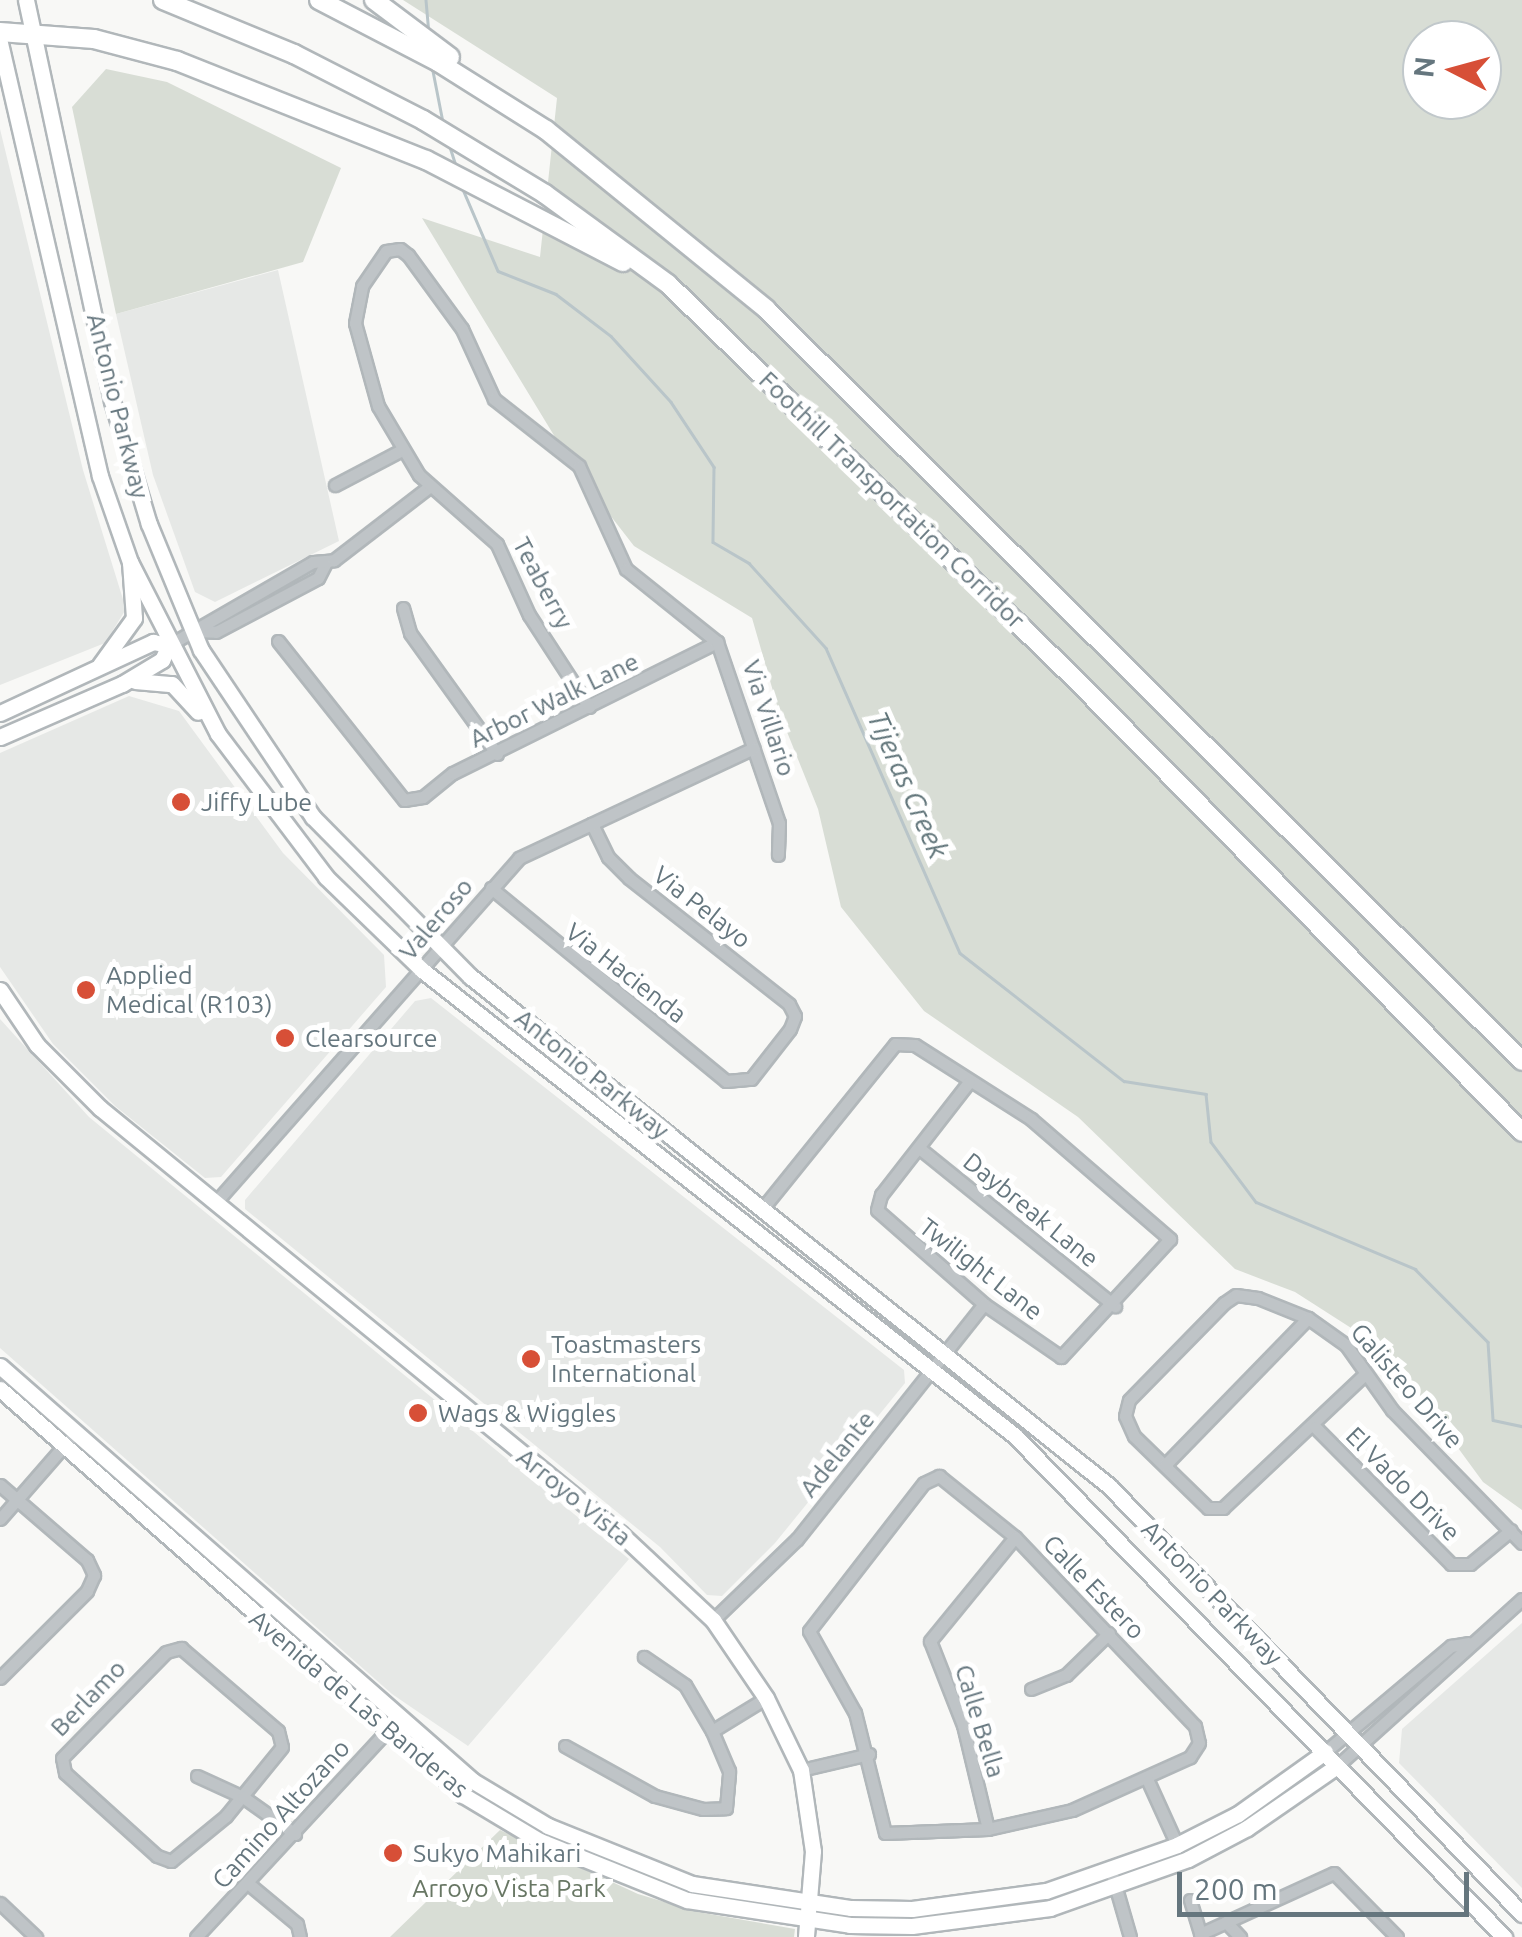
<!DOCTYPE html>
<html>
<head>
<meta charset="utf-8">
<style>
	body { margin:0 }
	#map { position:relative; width:1522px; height:1937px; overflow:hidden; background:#f8f8f6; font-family:Ubuntu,sans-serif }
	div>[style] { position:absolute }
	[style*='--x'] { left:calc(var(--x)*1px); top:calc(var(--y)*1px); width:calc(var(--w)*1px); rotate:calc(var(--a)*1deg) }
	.built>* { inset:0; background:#e6e8e6 }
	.green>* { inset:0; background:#d8ddd5 }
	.stream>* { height:2.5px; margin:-1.25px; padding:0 1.25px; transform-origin:1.25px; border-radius:1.25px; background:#b9c5c9 }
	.roads { filter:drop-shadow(2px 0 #b1b7ba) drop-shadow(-2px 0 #b1b7ba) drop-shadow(0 2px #b1b7ba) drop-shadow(0 -2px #b1b7ba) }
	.minor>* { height:11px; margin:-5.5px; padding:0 5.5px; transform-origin:5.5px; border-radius:5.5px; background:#bfc4c7 }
	.major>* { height:15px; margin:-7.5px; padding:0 7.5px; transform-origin:7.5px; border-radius:7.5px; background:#fff }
	.highway>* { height:18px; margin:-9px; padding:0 9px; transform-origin:9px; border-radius:9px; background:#fff }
	.dots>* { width:28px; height:28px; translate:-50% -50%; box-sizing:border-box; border:5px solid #fff; border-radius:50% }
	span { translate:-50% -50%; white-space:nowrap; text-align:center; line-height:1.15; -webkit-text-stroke:10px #fff; paint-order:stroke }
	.street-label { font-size:25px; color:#65767e }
	.poi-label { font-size:25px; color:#65767e }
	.left { translate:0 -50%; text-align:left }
	.park-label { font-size:25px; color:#687764 }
	.water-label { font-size:28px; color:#607479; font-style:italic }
	.north { position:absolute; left:1402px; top:20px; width:100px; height:100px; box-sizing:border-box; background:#fff; border:2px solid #c1c8cb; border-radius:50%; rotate:276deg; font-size:28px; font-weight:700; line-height:40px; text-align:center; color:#65767e }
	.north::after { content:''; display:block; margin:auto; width:35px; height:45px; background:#d74f37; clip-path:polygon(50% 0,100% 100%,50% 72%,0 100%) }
	.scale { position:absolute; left:1177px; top:1872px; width:292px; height:45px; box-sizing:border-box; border:5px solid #65767e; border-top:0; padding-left:12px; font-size:30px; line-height:35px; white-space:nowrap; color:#65767e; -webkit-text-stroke:8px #fff; paint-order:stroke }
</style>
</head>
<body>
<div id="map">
	<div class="built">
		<div style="clip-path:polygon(0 129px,83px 470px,126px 609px,105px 643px,0 685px)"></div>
		<div style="clip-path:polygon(278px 270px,339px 541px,215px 602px,195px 592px,153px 475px,116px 314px)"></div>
		<div style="clip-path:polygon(129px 696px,179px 711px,283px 853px,384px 955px,386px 987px,221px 1177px,205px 1178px,115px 1106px,53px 1044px,0 967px,0 753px)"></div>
		<div style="clip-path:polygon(431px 998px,904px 1370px,905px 1383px,775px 1543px,722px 1596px,707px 1595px,660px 1547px,245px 1209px,245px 1200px,415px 1001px)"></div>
		<div style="clip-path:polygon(0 1019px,89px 1117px,629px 1559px,468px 1746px,392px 1694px,0 1348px)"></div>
		<div style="clip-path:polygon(1522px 1623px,1522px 1888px,1399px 1763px,1402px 1729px)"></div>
	</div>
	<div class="green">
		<div style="clip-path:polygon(evenodd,403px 0,1522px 0,1522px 1510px,1483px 1482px,1387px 1351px,1295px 1292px,1235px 1269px,1078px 1117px,924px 1011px,841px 907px,818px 809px,779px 712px,752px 618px,634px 546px,575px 470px,422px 218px,540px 257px,557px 98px,403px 0,1422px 40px,1482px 40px,1482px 100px,1422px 100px,1422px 40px)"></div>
		<div style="clip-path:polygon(106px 69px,167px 82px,341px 168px,303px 262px,116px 314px,72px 107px)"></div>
		<div style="clip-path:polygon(500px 1830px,638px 1894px,698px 1912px,795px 1929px,794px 1937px,390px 1937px)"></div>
	</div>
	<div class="stream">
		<div style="--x:426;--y:0;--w:33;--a:85"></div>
		<div style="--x:432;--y:66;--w:57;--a:78.9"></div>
		<div style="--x:449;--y:144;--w:22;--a:72"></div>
		<div style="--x:462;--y:187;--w:91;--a:66.8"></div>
		<div style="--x:498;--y:271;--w:62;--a:21.6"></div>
		<div style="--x:556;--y:294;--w:69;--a:37.4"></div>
		<div style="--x:611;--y:336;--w:89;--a:47.7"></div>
		<div style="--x:671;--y:402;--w:78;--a:56.5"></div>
		<div style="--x:714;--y:467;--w:75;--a:90.8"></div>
		<div style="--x:713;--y:542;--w:42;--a:30.3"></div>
		<div style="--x:749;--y:563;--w:115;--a:47.8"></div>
		<div style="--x:826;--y:648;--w:333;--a:66.3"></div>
		<div style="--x:960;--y:953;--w:208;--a:38"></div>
		<div style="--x:1124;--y:1081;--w:83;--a:9"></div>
		<div style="--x:1206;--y:1094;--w:48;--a:84.1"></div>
		<div style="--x:1211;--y:1142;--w:75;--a:53.1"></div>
		<div style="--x:1256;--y:1202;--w:173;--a:22.8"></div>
		<div style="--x:1415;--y:1269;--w:103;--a:45"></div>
		<div style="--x:1488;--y:1342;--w:78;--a:86.3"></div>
		<div style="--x:1493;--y:1420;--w:30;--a:12"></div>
	</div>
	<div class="roads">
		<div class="minor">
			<div style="--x:335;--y:485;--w:76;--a:-27.6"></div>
			<div style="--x:403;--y:608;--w:26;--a:74"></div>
			<div style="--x:410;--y:633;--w:149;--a:54.3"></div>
			<div style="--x:193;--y:631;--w:23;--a:2"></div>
			<div style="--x:216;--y:632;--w:115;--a:-27.9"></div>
			<div style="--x:318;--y:578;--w:16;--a:-63"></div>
			<div style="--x:278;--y:641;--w:203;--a:51.6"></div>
			<div style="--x:404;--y:800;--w:19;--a:-9"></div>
			<div style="--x:423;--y:797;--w:38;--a:-39"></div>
			<div style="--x:453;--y:773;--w:295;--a:-26.4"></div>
			<div style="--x:169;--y:645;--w:166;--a:-30"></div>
			<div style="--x:313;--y:562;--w:21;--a:-5"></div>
			<div style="--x:334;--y:560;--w:121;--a:-37.6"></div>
			<div style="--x:589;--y:707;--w:110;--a:-123.1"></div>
			<div style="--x:529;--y:615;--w:78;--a:-114.3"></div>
			<div style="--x:497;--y:544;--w:104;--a:-138.5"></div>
			<div style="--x:419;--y:475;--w:80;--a:-120.7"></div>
			<div style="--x:378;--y:406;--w:86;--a:-105.5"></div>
			<div style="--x:355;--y:323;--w:38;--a:-79"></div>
			<div style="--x:362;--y:286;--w:42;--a:-55.6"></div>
			<div style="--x:386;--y:251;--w:14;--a:-8"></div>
			<div style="--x:400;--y:249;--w:10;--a:37"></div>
			<div style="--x:408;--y:255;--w:92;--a:53.9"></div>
			<div style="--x:462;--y:329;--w:77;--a:65.4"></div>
			<div style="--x:494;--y:399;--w:108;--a:38.2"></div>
			<div style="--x:579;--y:466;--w:113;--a:65.5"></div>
			<div style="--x:626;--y:569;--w:117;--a:38.7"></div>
			<div style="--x:717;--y:642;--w:191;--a:71.1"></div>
			<div style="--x:779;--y:823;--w:32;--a:92"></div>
			<div style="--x:491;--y:888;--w:304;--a:39.4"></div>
			<div style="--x:726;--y:1081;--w:25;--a:-5"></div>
			<div style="--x:751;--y:1079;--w:63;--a:-52"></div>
			<div style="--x:790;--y:1029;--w:14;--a:-69"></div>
			<div style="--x:795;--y:1016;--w:13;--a:-117"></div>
			<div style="--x:789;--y:1004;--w:204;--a:-141.8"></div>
			<div style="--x:629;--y:878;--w:30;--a:-135"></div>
			<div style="--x:608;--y:857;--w:37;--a:-116"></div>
			<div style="--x:919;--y:1148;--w:252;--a:38.9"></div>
			<div style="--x:215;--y:1203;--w:460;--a:-48.6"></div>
			<div style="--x:519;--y:858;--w:259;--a:-25.1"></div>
			<div style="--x:762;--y:1209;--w:212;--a:-51.1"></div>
			<div style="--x:895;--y:1044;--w:20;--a:3"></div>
			<div style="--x:915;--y:1045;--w:138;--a:32.5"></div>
			<div style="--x:1031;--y:1119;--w:184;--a:40.8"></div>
			<div style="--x:1170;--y:1239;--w:161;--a:132.7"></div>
			<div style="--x:1061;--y:1357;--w:93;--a:-145.5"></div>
			<div style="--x:984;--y:1304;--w:142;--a:-138.7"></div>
			<div style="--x:877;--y:1210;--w:16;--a:-75"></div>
			<div style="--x:881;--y:1195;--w:143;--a:-52.1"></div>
			<div style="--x:1365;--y:1374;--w:195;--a:136.7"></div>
			<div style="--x:1223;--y:1508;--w:15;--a:180"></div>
			<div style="--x:1208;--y:1508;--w:103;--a:-135.8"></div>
			<div style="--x:1134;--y:1436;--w:22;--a:-114"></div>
			<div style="--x:1125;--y:1416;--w:16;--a:-76"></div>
			<div style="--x:1129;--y:1400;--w:136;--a:-45.6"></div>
			<div style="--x:1224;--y:1303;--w:14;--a:-34"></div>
			<div style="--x:1236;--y:1295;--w:22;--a:8"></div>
			<div style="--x:1258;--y:1298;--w:54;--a:21.8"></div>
			<div style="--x:1308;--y:1318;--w:47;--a:35.4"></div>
			<div style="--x:1346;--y:1345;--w:80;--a:54.7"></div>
			<div style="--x:1392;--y:1410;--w:186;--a:45.7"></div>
			<div style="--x:1315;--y:1427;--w:193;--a:45.2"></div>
			<div style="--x:1451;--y:1564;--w:19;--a:0"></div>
			<div style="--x:1470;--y:1564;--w:53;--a:-39.7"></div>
			<div style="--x:1165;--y:1465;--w:205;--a:-45.8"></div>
			<div style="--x:939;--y:1476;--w:97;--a:38.8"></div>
			<div style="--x:1015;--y:1537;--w:261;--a:46.4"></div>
			<div style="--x:1195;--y:1726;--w:17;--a:77"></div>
			<div style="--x:1199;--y:1743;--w:17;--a:123"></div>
			<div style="--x:1190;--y:1757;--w:129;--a:155.8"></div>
			<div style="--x:1072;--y:1810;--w:86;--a:167.3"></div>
			<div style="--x:988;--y:1829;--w:103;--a:177.8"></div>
			<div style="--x:885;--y:1833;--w:124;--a:-104"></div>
			<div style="--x:855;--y:1713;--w:94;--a:-119.3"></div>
			<div style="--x:809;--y:1631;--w:187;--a:-52.2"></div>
			<div style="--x:924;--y:1483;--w:17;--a:-25"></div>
			<div style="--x:0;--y:1485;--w:115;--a:40.8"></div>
			<div style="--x:87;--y:1560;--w:17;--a:65"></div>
			<div style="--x:94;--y:1575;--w:17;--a:114"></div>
			<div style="--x:87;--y:1591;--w:123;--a:135"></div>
			<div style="--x:0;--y:1519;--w:105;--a:-48.9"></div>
			<div style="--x:713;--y:1620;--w:117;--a:-44"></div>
			<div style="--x:797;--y:1539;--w:300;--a:-51.5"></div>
			<div style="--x:181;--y:1648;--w:128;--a:40.6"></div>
			<div style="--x:278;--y:1731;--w:16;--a:76"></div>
			<div style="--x:282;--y:1747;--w:89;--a:129.1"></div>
			<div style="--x:226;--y:1816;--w:71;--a:140.7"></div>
			<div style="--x:171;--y:1861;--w:15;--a:-160"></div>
			<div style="--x:157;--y:1856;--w:124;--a:-137.9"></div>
			<div style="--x:65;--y:1773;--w:15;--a:-101"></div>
			<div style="--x:62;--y:1758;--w:148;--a:-45.5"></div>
			<div style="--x:166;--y:1652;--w:16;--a:-15"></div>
			<div style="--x:1031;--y:1689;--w:38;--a:-22"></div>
			<div style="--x:1066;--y:1675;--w:60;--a:-44.3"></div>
			<div style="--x:712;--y:1731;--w:63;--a:-31.4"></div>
			<div style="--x:565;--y:1746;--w:103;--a:29.1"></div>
			<div style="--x:655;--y:1796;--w:50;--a:15.2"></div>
			<div style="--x:703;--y:1809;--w:23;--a:-2"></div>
			<div style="--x:726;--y:1808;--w:37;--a:-85"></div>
			<div style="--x:729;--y:1771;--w:43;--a:-113"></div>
			<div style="--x:712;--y:1731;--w:53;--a:-120.4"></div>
			<div style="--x:685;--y:1685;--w:50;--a:-145.7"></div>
			<div style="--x:1325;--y:1752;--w:165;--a:-40.1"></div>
			<div style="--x:1451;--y:1646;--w:17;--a:-10"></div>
			<div style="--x:1337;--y:1766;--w:249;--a:-42.1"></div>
			<div style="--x:801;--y:1770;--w:70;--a:-13.2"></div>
			<div style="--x:197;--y:1776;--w:51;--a:24.5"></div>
			<div style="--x:243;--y:1797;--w:64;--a:35.4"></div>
			<div style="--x:1148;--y:1781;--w:70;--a:65.6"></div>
			<div style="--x:988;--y:1829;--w:107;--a:-103.5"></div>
			<div style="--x:963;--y:1725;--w:90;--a:-111.4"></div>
			<div style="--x:930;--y:1641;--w:134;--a:-50.7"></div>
			<div style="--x:1111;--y:1871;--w:69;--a:73.9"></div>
			<div style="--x:250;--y:1885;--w:61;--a:39.7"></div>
			<div style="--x:297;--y:1924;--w:13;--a:77"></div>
			<div style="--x:1190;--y:1900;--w:39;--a:73"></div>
			<div style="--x:0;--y:1903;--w:50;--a:43.4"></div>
			<div style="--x:1226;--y:1922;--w:21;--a:47"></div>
			<div style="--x:1200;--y:1934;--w:147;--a:-24.5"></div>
			<div style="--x:1334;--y:1873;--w:90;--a:45.5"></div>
			<div style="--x:196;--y:1937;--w:290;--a:-47.2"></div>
		</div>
		<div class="major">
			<div style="--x:26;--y:0;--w:410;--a:77.9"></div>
			<div style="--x:112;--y:401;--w:128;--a:73.3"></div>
			<div style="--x:149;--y:524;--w:136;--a:67.6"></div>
			<div style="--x:201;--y:650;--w:201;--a:56.2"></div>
			<div style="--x:313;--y:817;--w:225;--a:45.4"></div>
			<div style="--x:471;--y:977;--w:816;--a:38.58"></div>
			<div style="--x:1109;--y:1486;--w:595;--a:46.02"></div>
			<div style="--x:0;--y:43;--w:444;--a:77"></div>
			<div style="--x:100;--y:476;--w:91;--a:70.8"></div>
			<div style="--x:130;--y:562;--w:193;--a:62.9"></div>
			<div style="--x:218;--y:734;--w:179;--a:52.9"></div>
			<div style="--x:326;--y:877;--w:134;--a:44.1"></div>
			<div style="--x:422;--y:970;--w:753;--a:38.15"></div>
			<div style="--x:1014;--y:1435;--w:702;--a:45.69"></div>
			<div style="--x:100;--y:665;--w:58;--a:-54.1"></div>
			<div style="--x:134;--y:618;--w:56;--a:-94.1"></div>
			<div style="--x:135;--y:681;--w:37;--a:5"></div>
			<div style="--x:172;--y:684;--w:38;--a:47"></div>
			<div style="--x:0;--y:713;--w:169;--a:-24.9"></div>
			<div style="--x:153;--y:642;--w:16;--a:11"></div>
			<div style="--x:0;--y:737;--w:133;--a:-23.5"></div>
			<div style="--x:122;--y:684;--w:47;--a:-31"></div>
			<div style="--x:162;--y:660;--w:17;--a:-65"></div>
			<div style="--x:0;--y:990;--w:66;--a:56.1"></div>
			<div style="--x:37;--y:1045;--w:89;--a:45"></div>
			<div style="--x:100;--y:1108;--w:673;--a:39.27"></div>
			<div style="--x:621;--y:1534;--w:126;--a:43.1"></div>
			<div style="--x:713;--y:1620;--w:94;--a:55.8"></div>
			<div style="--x:766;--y:1698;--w:80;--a:64.1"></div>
			<div style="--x:801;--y:1770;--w:82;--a:81.6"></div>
			<div style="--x:813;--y:1851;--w:86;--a:94.7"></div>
			<div style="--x:0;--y:1366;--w:629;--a:41.26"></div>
			<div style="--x:473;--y:1781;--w:87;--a:31"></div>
			<div style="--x:548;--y:1826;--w:155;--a:21.9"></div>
			<div style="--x:692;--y:1884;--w:161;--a:8.6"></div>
			<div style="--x:851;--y:1908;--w:61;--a:0.9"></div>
			<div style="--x:912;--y:1909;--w:135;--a:-7.7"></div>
			<div style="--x:1046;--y:1891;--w:139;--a:-19.3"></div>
			<div style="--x:1177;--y:1845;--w:68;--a:-26.9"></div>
			<div style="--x:1238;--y:1814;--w:107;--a:-35.5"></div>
			<div style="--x:0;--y:1389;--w:616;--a:41.25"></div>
			<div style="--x:463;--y:1795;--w:90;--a:30.9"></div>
			<div style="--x:540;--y:1841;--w:158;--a:21.9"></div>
			<div style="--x:687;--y:1900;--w:165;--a:8.7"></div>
			<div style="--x:850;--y:1925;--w:62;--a:0.9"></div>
			<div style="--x:912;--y:1926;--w:139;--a:-7.4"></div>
			<div style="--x:1050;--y:1908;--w:146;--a:-19.5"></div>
			<div style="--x:1188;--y:1859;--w:67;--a:-27.7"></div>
			<div style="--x:1247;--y:1828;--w:109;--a:-34.6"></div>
		</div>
		<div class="highway">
			<div style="--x:163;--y:0;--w:142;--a:22.4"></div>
			<div style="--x:294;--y:54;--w:145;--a:27.1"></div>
			<div style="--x:423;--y:120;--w:143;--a:31.2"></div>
			<div style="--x:545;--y:194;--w:152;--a:36.2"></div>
			<div style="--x:668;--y:284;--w:564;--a:44.14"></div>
			<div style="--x:1073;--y:677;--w:639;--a:45.38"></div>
			<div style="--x:319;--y:0;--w:134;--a:27.5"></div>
			<div style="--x:438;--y:62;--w:128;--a:32.2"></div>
			<div style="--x:546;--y:130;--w:284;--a:39.1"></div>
			<div style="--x:766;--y:309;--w:1066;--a:44.85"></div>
			<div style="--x:374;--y:0;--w:95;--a:36.9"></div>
			<div style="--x:0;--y:32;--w:94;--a:4.3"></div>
			<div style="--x:94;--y:39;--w:86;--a:14.8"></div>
			<div style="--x:177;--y:61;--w:268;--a:21.7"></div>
			<div style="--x:426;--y:160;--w:222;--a:27.4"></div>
		</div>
	</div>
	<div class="dots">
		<div style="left:181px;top:802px;background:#d74f37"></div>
		<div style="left:86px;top:990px;background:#d74f37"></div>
		<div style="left:285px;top:1038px;background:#d74f37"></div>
		<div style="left:531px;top:1359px;background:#d74f37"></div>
		<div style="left:418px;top:1413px;background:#d74f37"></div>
		<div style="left:393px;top:1853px;background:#d74f37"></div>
	</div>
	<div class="street-label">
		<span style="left:118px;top:406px;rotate:76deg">Antonio Parkway</span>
		<span style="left:892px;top:500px;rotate:44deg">Foothill Transportation Corridor</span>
		<span style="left:543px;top:583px;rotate:62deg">Teaberry</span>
		<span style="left:554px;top:700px;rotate:-26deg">Arbor Walk Lane</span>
		<span style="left:769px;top:718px;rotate:72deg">Via Villario</span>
		<span style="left:702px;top:907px;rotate:38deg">Via Pelayo</span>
		<span style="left:436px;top:919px;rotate:-50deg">Valeroso</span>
		<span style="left:626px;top:973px;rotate:38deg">Via Hacienda</span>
		<span style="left:592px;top:1074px;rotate:39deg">Antonio Parkway</span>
		<span style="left:1031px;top:1210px;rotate:39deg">Daybreak Lane</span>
		<span style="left:981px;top:1269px;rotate:38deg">Twilight Lane</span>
		<span style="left:1407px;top:1386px;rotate:49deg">Galisteo Drive</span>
		<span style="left:837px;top:1454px;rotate:-51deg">Adelante</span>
		<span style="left:1403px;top:1484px;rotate:45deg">El Vado Drive</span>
		<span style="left:574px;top:1497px;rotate:39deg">Arroyo Vista</span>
		<span style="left:1094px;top:1587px;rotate:46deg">Calle Estero</span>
		<span style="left:1212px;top:1593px;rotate:46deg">Antonio Parkway</span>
		<span style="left:88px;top:1698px;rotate:-46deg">Berlamo</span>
		<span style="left:359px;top:1704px;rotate:40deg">Avenida de Las Banderas</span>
		<span style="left:980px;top:1721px;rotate:73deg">Calle Bella</span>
		<span style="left:281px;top:1814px;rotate:-48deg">Camino Altozano</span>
	</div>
	<div class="poi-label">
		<span class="left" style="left:201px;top:802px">Jiffy Lube</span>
		<span class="left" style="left:106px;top:990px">Applied<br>Medical (R103)</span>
		<span class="left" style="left:305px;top:1038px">Clearsource</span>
		<span class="left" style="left:551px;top:1359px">Toastmasters<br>International</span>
		<span class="left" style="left:438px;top:1413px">Wags &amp; Wiggles</span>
		<span class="left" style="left:413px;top:1853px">Sukyo Mahikari</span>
	</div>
	<div class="park-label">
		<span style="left:509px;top:1888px">Arroyo Vista Park</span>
	</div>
	<div class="water-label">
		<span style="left:908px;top:785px;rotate:66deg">Tijeras Creek</span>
	</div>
	<div class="north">N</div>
	<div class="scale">200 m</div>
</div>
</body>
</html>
